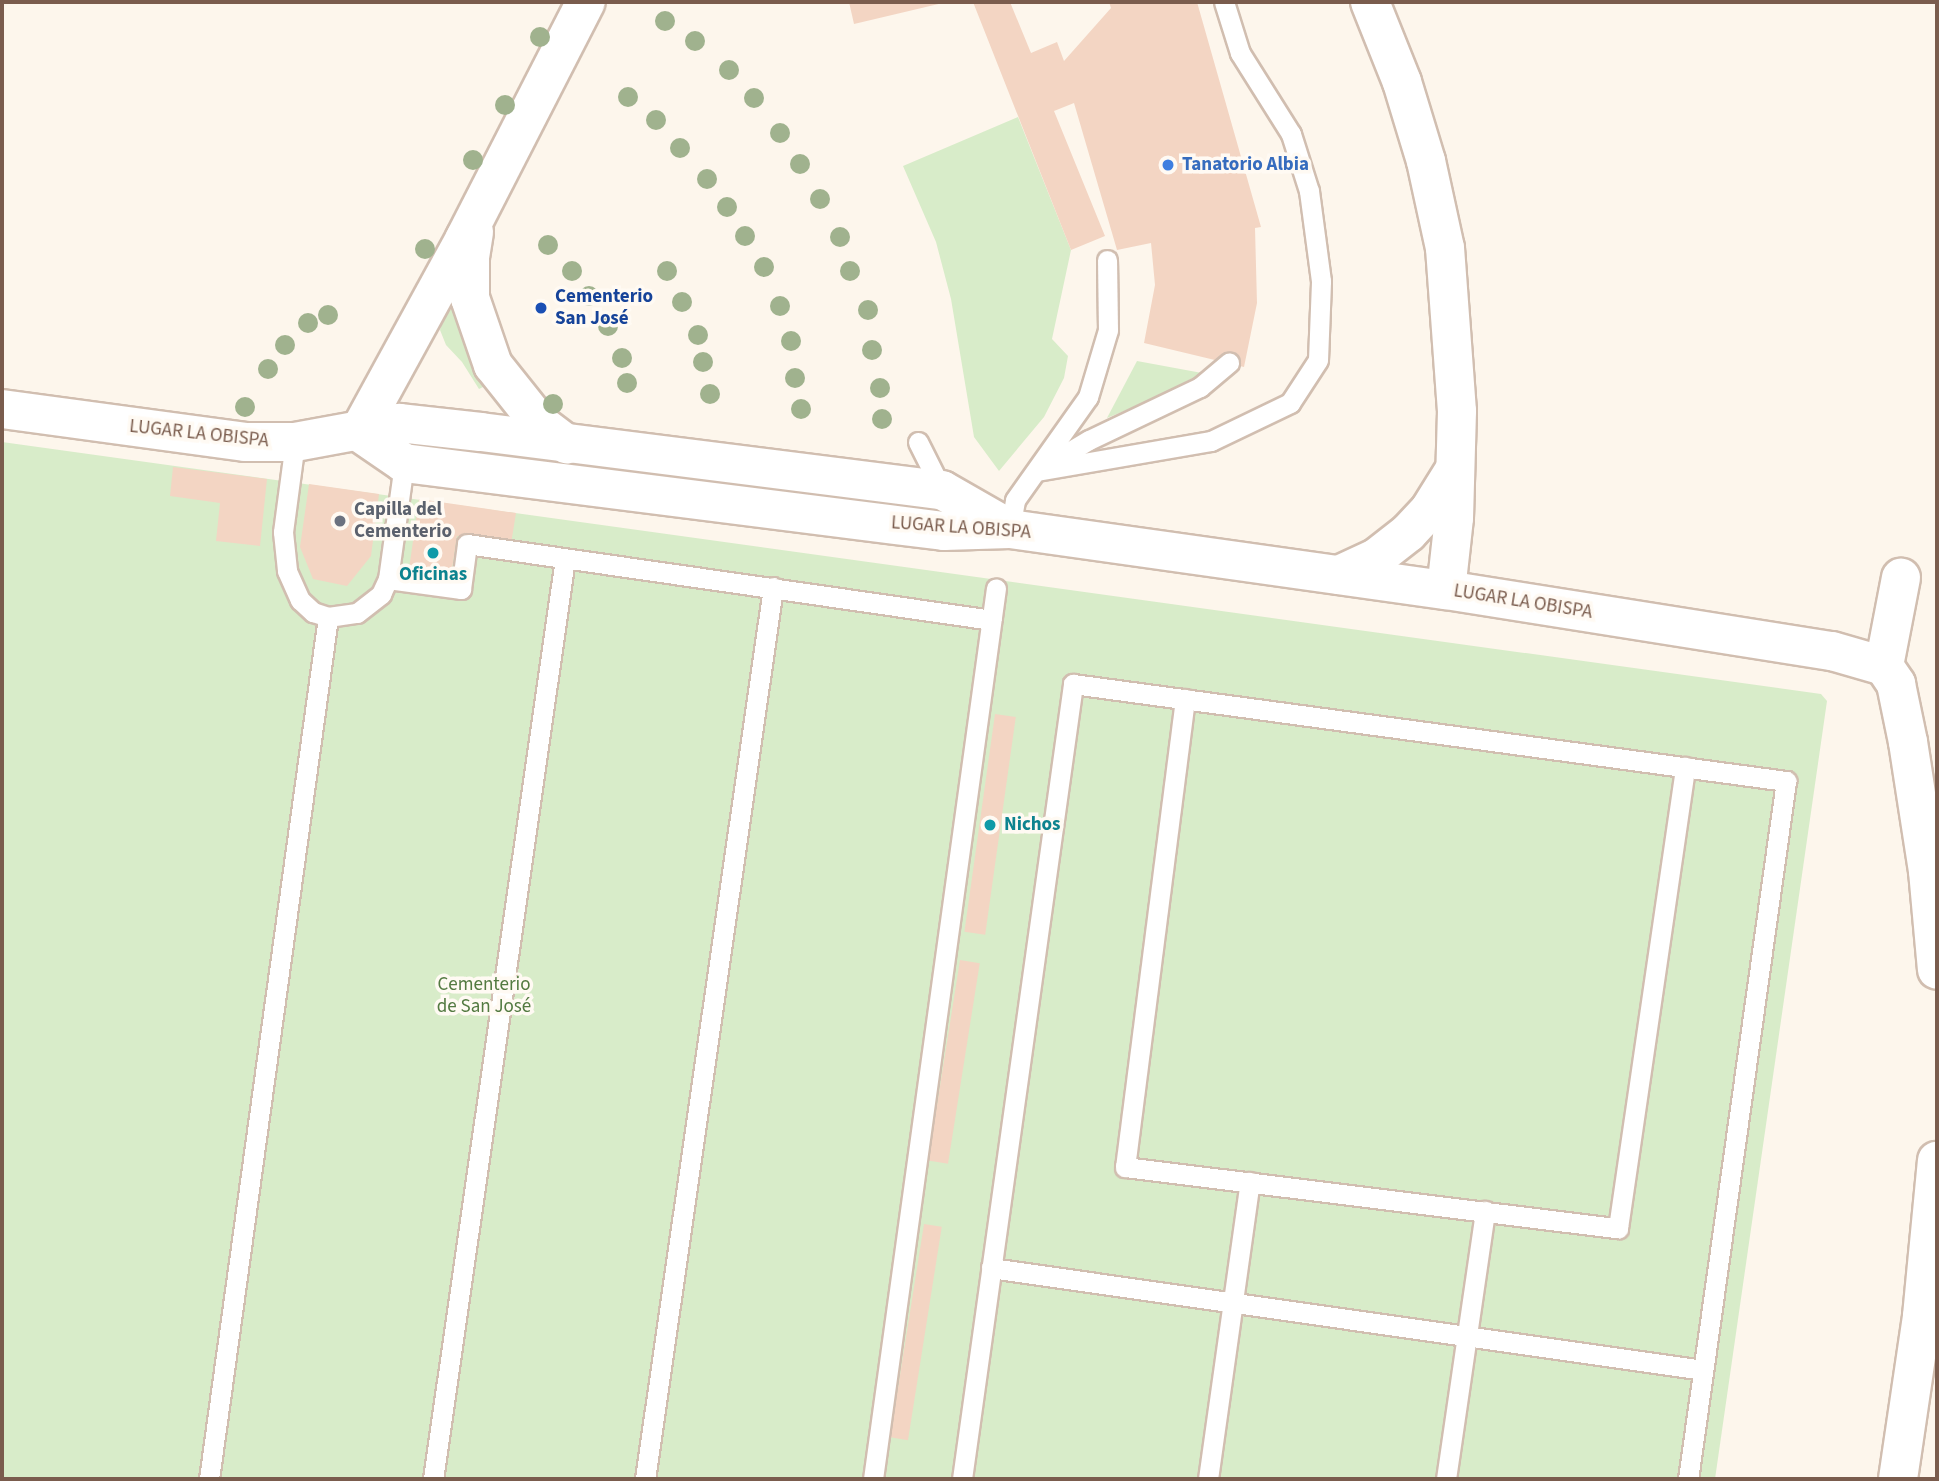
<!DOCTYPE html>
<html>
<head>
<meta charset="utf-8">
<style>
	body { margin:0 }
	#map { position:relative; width:1939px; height:1481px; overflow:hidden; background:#fdf6ec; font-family:"Source Sans 3",sans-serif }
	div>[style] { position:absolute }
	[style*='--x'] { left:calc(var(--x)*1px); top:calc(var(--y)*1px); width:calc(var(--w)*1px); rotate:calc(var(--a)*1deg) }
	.green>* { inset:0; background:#d8ecc9 }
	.building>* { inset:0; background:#f3d5c3; transform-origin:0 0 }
	.roads { filter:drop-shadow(2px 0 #d1beb0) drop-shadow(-2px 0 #d1beb0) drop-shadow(0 2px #d1beb0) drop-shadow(0 -2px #d1beb0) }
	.service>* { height:19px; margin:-9.5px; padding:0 9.5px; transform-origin:9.5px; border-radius:9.5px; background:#fff }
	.minor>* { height:38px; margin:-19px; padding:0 19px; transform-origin:19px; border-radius:19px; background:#fff }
	.trees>* { width:20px; height:20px; margin:-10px; border-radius:50%; background:#a0b28e }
	.dots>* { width:19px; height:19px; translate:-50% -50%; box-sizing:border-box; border:4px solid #fffaf3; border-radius:50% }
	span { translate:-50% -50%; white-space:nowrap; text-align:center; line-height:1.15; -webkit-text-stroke:7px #fffaf3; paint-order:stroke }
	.shop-label { font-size:19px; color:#366cbe; font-weight:700 }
	.left { translate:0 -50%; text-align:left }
	.transit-label { font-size:19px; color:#164399; font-weight:700 }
	.street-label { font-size:19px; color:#7a5c4d }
	.worship-label { font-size:19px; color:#5b616d; font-weight:700 }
	.culture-label { font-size:19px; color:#0d838f; font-weight:700 }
	.park-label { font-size:19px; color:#537a41 }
	.frame { position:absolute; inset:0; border:4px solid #7a5c4d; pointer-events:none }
</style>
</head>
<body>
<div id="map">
	<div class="green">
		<div style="clip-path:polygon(1018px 117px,1071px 250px,1052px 339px,1068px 356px,1064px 378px,1044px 417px,999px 471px,974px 437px,951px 299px,936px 242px,903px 166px)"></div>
		<div style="clip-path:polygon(454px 309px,491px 383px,479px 389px,462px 362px,446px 345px,440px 330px,445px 311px)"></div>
		<div style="clip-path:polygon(1137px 361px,1202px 373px,1156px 398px,1107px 418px)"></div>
		<div style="clip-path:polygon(2px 442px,1821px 694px,1827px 701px,1715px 1479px,2px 1479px)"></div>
	</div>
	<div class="building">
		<div style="clip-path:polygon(849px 2px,947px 2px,854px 24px)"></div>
		<div style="clip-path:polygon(973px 2px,1010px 2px,1031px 53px,1057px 42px,1064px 61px,1111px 8px,1109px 2px,1197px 2px,1261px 227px,1255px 228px,1257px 303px,1244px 367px,1144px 343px,1155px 285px,1151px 243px,1117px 250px,1074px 103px,1054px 111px,1105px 236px,1071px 250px)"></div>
		<div style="clip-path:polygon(173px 467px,267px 479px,260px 546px,216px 541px,220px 503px,170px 496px)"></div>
		<div style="clip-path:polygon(309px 484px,379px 494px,371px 556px,347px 586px,313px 579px,300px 547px)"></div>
		<div style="clip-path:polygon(419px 499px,516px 513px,511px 544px,457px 536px,451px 575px,409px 569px)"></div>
		<div style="left:995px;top:714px;width:21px;height:220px;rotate:8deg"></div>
		<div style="left:960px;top:960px;width:20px;height:203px;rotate:9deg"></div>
		<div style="left:924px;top:1224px;width:18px;height:216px;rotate:9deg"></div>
	</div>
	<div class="roads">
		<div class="service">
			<div style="--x:295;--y:442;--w:91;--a:97.6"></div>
			<div style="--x:283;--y:532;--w:39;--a:84"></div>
			<div style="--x:287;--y:571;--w:32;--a:66"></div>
			<div style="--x:300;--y:600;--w:18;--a:43"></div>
			<div style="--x:313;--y:612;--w:16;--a:18"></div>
			<div style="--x:328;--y:617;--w:29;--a:-8"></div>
			<div style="--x:357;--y:613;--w:31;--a:-38"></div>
			<div style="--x:381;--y:594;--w:17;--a:-65"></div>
			<div style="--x:388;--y:579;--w:117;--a:-82.1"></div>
			<div style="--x:918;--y:442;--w:54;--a:63.4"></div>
			<div style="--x:1044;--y:467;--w:52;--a:-31"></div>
			<div style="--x:1089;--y:440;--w:123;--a:-25.5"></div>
			<div style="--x:1200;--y:387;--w:38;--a:-40"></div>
			<div style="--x:1037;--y:471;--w:177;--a:-9.8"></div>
			<div style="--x:1211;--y:441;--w:88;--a:-25.7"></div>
			<div style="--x:1290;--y:403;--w:51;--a:-56.9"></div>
			<div style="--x:1318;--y:360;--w:79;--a:-87.8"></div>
			<div style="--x:1321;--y:281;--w:91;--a:-97.6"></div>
			<div style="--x:1309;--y:191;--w:60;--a:-107.5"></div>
			<div style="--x:1291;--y:134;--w:96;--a:-122.2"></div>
			<div style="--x:1240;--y:53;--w:53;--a:-107.4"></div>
			<div style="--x:1010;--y:529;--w:29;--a:-80"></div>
			<div style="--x:1015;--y:500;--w:126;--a:-54.7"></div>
			<div style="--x:1088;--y:397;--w:70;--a:-73.4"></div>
			<div style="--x:1108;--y:330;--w:70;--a:-90.8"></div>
			<div style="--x:388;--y:579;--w:74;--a:7.8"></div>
			<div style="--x:461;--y:589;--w:45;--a:-82.4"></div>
			<div style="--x:467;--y:544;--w:530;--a:8.24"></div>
			<div style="--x:1185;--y:699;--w:472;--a:97.3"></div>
			<div style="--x:1125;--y:1167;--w:497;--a:7.1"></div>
			<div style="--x:1618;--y:1228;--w:466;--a:-81.7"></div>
			<div style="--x:991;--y:1268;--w:719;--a:8.15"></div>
			<div style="--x:209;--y:1479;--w:870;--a:-82.14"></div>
			<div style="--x:433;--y:1479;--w:929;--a:-81.84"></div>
			<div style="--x:645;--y:1479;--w:901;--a:-81.83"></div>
			<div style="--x:873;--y:1479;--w:899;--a:-82.14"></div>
			<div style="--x:962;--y:1479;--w:803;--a:-82.05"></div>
			<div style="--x:1073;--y:684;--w:720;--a:7.75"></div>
			<div style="--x:1786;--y:781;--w:705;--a:97.99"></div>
			<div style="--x:1208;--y:1479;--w:300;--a:-82"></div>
			<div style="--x:1446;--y:1479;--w:271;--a:-81.7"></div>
		</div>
		<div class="minor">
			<div style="--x:1370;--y:2;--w:86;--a:68.2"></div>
			<div style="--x:1402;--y:82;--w:83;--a:73.1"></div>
			<div style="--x:1426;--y:161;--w:89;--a:77.7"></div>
			<div style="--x:1445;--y:248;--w:163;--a:85.8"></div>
			<div style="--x:1457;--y:411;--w:107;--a:91.6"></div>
			<div style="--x:1454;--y:518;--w:72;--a:96.3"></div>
			<div style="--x:474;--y:232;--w:25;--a:99"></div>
			<div style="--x:470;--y:257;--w:41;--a:90"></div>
			<div style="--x:470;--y:298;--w:71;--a:71.1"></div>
			<div style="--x:493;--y:365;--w:75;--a:51.5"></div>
			<div style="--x:540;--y:424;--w:34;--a:37"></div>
			<div style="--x:2;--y:409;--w:245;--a:7.7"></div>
			<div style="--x:245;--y:442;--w:50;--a:0"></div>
			<div style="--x:295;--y:442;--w:106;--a:-10.4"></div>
			<div style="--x:399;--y:423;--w:82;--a:6.3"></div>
			<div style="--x:481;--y:432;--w:465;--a:7.2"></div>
			<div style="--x:942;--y:490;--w:78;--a:29.8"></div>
			<div style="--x:359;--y:432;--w:55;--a:34.6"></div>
			<div style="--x:404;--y:463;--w:544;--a:7.18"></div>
			<div style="--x:944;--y:531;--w:66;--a:-1.7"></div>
			<div style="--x:1010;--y:529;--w:440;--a:8"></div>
			<div style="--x:1446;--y:590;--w:391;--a:9"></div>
			<div style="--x:1832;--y:651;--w:54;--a:16.1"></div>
			<div style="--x:359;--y:432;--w:221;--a:-61.3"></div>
			<div style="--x:465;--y:238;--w:265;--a:-62.9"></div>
			<div style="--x:1339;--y:575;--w:41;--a:-24.7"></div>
			<div style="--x:1376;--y:558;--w:41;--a:-38"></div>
			<div style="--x:1408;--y:533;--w:33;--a:-47"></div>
			<div style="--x:1430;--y:509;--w:47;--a:-58"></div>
			<div style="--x:1884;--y:666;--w:22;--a:56"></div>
			<div style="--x:1896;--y:684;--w:59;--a:78.3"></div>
			<div style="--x:1908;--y:742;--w:131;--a:81.2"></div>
			<div style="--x:1928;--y:871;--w:99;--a:84.8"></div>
			<div style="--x:1884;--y:666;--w:90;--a:-79.1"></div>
			<div style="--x:1898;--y:1479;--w:165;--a:-81.6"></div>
			<div style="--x:1922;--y:1316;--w:156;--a:-84.5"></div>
		</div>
	</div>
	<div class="trees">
		<div style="left:665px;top:21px"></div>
		<div style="left:540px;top:37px"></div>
		<div style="left:695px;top:41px"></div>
		<div style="left:729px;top:70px"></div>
		<div style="left:628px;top:97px"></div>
		<div style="left:754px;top:98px"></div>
		<div style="left:505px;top:105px"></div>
		<div style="left:656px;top:120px"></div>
		<div style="left:780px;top:133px"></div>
		<div style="left:680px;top:148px"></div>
		<div style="left:473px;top:160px"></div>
		<div style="left:800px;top:164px"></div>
		<div style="left:707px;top:179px"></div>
		<div style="left:820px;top:199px"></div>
		<div style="left:727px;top:207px"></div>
		<div style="left:745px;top:236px"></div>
		<div style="left:840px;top:237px"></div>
		<div style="left:548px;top:245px"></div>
		<div style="left:425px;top:249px"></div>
		<div style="left:764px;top:267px"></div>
		<div style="left:572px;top:271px"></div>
		<div style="left:667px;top:271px"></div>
		<div style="left:850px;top:271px"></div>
		<div style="left:589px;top:296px"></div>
		<div style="left:682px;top:302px"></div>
		<div style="left:780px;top:306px"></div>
		<div style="left:868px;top:310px"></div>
		<div style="left:328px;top:315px"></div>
		<div style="left:308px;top:323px"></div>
		<div style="left:608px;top:326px"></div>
		<div style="left:698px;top:335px"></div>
		<div style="left:791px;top:341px"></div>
		<div style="left:285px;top:345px"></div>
		<div style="left:872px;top:350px"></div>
		<div style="left:622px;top:358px"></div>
		<div style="left:703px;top:362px"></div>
		<div style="left:268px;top:369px"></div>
		<div style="left:795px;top:378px"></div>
		<div style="left:627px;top:383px"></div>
		<div style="left:880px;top:388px"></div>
		<div style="left:710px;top:394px"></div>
		<div style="left:553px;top:404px"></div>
		<div style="left:245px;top:407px"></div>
		<div style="left:801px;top:409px"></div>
		<div style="left:882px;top:419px"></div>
	</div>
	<div class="dots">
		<div style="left:1168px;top:165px;background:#3f7fe0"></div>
		<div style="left:541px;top:308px;background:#1a4fb4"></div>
		<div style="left:340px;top:521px;background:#6b7280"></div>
		<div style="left:433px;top:553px;background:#0f9aa8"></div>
		<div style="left:990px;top:825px;background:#0f9aa8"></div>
	</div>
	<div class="shop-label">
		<span class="left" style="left:1182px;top:165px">Tanatorio Albia</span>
	</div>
	<div class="transit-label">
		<span class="left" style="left:555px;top:308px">Cementerio<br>San José</span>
	</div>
	<div class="street-label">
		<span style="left:199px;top:434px;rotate:6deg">LUGAR LA OBISPA</span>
		<span style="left:961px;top:528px;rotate:4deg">LUGAR LA OBISPA</span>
		<span style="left:1523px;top:602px;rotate:9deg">LUGAR LA OBISPA</span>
	</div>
	<div class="worship-label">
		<span class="left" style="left:354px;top:521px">Capilla del<br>Cementerio</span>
	</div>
	<div class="culture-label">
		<span style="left:433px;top:575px">Oficinas</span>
		<span class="left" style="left:1004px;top:825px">Nichos</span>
	</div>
	<div class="park-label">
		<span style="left:484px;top:996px">Cementerio<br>de San José</span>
	</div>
	<div class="frame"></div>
</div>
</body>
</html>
